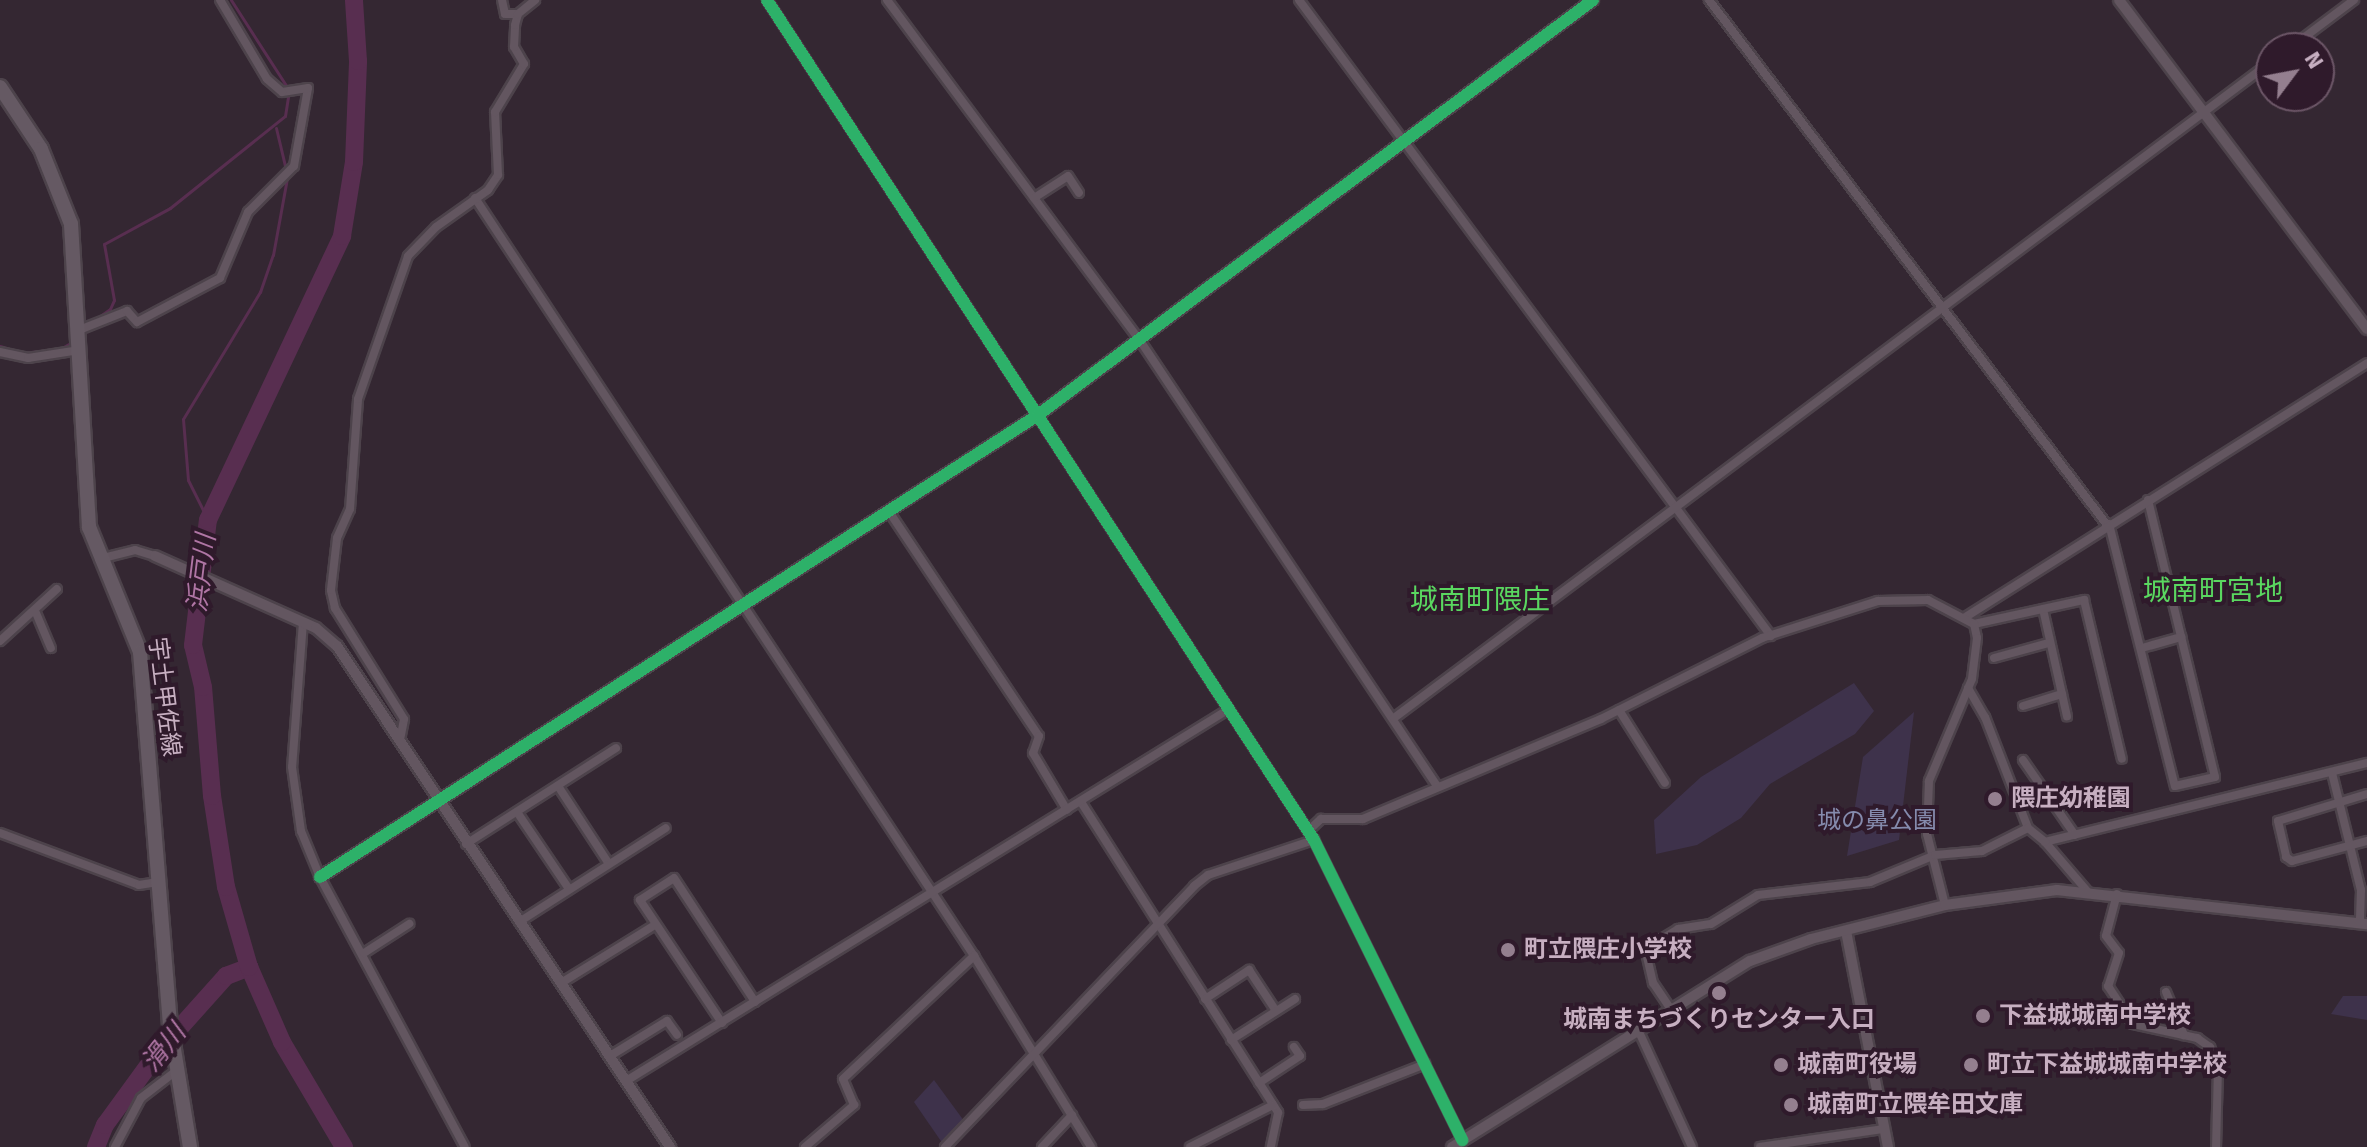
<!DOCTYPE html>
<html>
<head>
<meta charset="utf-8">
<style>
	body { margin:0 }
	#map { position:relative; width:2367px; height:1147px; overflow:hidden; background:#342732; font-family:"Fira Sans","Noto Sans JP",sans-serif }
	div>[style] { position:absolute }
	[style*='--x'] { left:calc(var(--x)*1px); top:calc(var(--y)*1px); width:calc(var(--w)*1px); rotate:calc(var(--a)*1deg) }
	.green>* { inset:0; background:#3e324b }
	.stream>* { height:3px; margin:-1.5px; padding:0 1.5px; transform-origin:1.5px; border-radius:1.5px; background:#582e50 }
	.river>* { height:18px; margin:-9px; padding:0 9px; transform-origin:9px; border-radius:9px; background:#582e50 }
	.roads { filter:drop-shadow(2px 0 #4d434b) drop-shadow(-2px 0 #4d434b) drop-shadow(0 2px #4d434b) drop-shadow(0 -2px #4d434b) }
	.minor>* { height:8px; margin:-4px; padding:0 4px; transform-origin:4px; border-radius:4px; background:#635660 }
	.tertiary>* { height:10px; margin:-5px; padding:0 5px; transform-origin:5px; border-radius:5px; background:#635660 }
	.primary>* { height:14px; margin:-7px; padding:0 7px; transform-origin:7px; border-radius:7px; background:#655963 }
	.cycleway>* { height:12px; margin:-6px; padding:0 6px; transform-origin:6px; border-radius:6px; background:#2db169 }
	.dots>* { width:22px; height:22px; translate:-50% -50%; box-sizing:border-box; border:4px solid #2f1a2b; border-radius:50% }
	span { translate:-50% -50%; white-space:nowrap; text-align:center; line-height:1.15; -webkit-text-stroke:8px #2f1a2b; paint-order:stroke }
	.street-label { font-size:24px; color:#c7afc1 }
	.poi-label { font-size:24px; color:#c7afc1; font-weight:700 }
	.left { translate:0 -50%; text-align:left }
	.park-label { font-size:24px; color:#858bad }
	.water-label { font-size:26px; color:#b076a5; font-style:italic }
	.quarter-label { font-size:28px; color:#5ad760 }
	.north { position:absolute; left:2255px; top:32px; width:80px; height:80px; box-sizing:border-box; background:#2f1a2b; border:2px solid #6c5667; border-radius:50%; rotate:58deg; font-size:22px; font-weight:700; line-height:32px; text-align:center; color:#c7afc1 }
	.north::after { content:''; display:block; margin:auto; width:28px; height:36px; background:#947f8f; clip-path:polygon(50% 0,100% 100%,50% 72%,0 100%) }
</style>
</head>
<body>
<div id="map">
	<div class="green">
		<div style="clip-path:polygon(1854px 683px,1874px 711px,1855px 734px,1770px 784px,1741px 818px,1697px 845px,1656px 854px,1654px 820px,1701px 777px)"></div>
		<div style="clip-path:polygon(1914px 712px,1899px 840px,1847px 856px,1863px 757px)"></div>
		<div style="clip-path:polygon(2343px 996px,2367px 996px,2367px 1020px,2331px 1014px)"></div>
		<div style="clip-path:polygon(934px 1080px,967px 1125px,945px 1147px,914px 1102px)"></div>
	</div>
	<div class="stream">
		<div style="--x:276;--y:128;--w:43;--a:76.6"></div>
		<div style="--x:90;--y:323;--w:24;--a:-35"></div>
		<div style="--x:110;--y:309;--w:10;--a:-66"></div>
		<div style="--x:114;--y:300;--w:57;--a:-100.1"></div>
		<div style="--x:104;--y:244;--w:75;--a:-28.6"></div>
		<div style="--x:170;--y:208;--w:147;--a:-38.7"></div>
		<div style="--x:285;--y:116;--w:26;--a:-81"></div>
		<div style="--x:289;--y:90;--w:107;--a:-122.8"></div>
		<div style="--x:0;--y:346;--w:22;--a:18"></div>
		<div style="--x:21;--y:353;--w:39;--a:-6"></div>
		<div style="--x:60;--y:349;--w:16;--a:-30"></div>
		<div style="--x:208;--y:520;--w:45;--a:-116.6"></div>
		<div style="--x:188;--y:480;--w:61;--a:-94.7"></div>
		<div style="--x:183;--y:419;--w:149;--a:-58.8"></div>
		<div style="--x:260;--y:292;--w:39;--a:-71"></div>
		<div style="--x:273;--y:255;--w:78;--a:-79.7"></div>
	</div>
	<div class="river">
		<div style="--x:96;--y:1147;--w:24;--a:-68"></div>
		<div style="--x:105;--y:1125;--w:92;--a:-53.9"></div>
		<div style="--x:159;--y:1051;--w:101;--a:-48.2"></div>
		<div style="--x:226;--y:976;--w:25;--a:-21"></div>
		<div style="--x:344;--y:1147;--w:122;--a:-120.6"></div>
		<div style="--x:282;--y:1042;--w:82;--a:-113.7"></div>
		<div style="--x:249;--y:967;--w:83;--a:-106"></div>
		<div style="--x:226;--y:887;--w:92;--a:-98.7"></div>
		<div style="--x:212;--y:796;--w:109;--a:-94.7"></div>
		<div style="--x:203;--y:687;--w:43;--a:-103.4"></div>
		<div style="--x:193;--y:645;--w:126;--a:-83.2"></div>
		<div style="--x:208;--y:520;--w:314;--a:-64.7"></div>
		<div style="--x:342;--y:236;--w:75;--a:-80.8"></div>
		<div style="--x:354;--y:162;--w:101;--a:-87.7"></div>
		<div style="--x:358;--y:61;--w:61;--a:-93.8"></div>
	</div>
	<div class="roads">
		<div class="minor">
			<div style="--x:502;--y:0;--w:14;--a:78"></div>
			<div style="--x:505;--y:14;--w:13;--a:0"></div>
			<div style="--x:767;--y:0;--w:1002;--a:56.93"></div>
			<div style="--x:1314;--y:840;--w:335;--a:63.7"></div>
			<div style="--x:887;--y:0;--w:422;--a:53.4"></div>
			<div style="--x:1139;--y:339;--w:537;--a:56.31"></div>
			<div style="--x:1299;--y:0;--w:792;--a:53.42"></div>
			<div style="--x:1709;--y:0;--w:659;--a:52.83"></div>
			<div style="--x:2290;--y:48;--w:80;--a:-36.9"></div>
			<div style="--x:475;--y:198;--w:908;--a:56.64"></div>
			<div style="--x:974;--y:956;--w:224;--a:58.5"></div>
			<div style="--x:1034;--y:198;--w:40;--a:-32.9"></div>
			<div style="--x:1068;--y:176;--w:20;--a:57"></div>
			<div style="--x:79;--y:330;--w:52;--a:-21.6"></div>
			<div style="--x:127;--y:311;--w:15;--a:48"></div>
			<div style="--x:137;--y:322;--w:94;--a:-27.9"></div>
			<div style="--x:220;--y:278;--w:72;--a:-67"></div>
			<div style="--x:248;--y:212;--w:65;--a:-45"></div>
			<div style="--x:294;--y:166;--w:79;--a:-79.8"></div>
			<div style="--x:308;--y:88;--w:26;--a:171"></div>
			<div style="--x:282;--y:92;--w:20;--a:-139"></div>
			<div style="--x:267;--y:79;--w:92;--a:-120.7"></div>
			<div style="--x:0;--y:352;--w:29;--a:12"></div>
			<div style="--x:28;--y:358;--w:52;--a:-8.9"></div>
			<div style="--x:890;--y:513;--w:268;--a:56.3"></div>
			<div style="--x:1039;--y:736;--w:18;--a:109"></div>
			<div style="--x:1033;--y:753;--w:66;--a:59.2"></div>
			<div style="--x:2109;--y:524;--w:270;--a:75.9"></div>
			<div style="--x:2175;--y:786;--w:41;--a:-12.7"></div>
			<div style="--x:2215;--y:777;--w:285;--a:-103.6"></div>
			<div style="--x:99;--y:559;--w:37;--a:-14"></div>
			<div style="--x:135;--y:550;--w:21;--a:17"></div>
			<div style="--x:2043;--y:609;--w:110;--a:77.4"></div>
			<div style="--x:36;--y:613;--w:38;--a:67"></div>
			<div style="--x:1964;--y:618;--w:477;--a:-32.3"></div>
			<div style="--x:303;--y:622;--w:145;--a:94.3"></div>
			<div style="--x:292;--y:767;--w:65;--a:82"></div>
			<div style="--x:301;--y:831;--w:50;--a:67.6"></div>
			<div style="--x:320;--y:877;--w:306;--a:61.8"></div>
			<div style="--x:1974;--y:624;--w:113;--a:-12.3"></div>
			<div style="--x:2084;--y:600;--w:163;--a:76.6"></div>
			<div style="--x:0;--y:641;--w:77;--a:-42.4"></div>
			<div style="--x:2142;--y:648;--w:41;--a:-15.8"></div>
			<div style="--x:1994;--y:658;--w:57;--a:-15.3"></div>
			<div style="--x:1968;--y:688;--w:34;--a:60"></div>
			<div style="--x:1985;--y:717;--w:119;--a:68.8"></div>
			<div style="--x:2023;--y:706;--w:41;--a:-17.1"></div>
			<div style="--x:1619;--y:710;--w:86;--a:57.8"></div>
			<div style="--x:1394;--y:718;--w:1095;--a:-36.8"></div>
			<div style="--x:400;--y:740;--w:21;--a:-79"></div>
			<div style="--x:404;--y:719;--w:131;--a:-121.9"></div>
			<div style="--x:335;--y:608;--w:18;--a:-103"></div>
			<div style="--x:331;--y:590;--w:52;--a:-83.4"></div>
			<div style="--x:337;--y:538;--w:32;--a:-66"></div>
			<div style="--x:350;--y:509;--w:110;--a:-85.8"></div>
			<div style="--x:358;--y:399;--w:151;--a:-70.7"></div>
			<div style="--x:408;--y:256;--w:40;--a:-46"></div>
			<div style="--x:436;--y:227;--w:64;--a:-35.4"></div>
			<div style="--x:488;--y:190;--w:18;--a:-56"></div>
			<div style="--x:498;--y:175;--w:63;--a:-92.7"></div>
			<div style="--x:495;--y:112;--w:56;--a:-58.9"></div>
			<div style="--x:524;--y:64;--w:20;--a:-120"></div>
			<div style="--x:514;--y:47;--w:22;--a:-87"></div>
			<div style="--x:515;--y:25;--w:11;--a:-75"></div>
			<div style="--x:518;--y:14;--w:22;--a:-39"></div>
			<div style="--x:2023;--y:760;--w:91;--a:55.3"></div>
			<div style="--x:2332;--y:773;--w:121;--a:76.1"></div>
			<div style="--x:2361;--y:890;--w:33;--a:92"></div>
			<div style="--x:558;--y:786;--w:93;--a:56.8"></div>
			<div style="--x:2367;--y:794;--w:93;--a:163.1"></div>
			<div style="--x:2278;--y:821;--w:37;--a:77"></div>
			<div style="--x:2286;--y:857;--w:7;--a:34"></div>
			<div style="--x:2292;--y:861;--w:78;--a:-14.9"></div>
			<div style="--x:1081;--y:802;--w:368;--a:57.6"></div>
			<div style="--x:1278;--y:1113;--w:35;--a:102"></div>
			<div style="--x:2020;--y:807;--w:29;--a:-34"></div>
			<div style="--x:517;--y:812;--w:93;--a:56"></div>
			<div style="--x:1308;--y:831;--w:18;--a:-43"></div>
			<div style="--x:1321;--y:819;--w:42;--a:0"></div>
			<div style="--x:1363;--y:819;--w:258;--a:-22.8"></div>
			<div style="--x:1601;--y:719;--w:180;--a:-26.7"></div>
			<div style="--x:1762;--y:638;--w:122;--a:-17.7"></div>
			<div style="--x:1878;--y:601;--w:50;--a:-1.1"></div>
			<div style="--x:1928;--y:600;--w:52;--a:27.6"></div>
			<div style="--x:1974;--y:624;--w:14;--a:78"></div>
			<div style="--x:1977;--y:638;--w:41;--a:97"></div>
			<div style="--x:1972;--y:679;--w:111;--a:112.9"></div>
			<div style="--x:1929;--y:781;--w:53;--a:92.2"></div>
			<div style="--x:1927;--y:834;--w:73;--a:75.8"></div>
			<div style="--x:0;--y:833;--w:148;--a:20.5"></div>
			<div style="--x:139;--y:885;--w:19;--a:-9"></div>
			<div style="--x:466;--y:844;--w:178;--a:-32.6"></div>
			<div style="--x:2088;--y:892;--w:66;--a:-130.7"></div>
			<div style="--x:2045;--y:842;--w:332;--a:-13.8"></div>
			<div style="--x:2117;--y:894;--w:43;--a:104.7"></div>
			<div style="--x:2106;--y:936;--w:21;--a:53"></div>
			<div style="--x:2119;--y:953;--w:35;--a:108"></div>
			<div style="--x:2108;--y:986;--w:45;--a:56.7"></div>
			<div style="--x:2133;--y:1024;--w:66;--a:12.3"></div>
			<div style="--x:2197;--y:1038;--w:16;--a:35"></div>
			<div style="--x:2210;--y:1047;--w:22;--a:68"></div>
			<div style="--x:2218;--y:1067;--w:80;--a:91.4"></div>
			<div style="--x:519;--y:922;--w:174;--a:-32.6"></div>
			<div style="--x:364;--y:953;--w:54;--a:-32.8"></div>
			<div style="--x:561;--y:983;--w:110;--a:-31.7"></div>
			<div style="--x:2166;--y:992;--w:47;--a:67.3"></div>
			<div style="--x:1205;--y:999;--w:53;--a:-33.4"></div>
			<div style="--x:1249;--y:970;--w:49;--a:56.6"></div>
			<div style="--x:1672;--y:1011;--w:34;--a:-124"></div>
			<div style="--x:1653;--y:983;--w:35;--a:-103"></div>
			<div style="--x:1645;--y:949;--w:39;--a:-31"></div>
			<div style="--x:1678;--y:929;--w:33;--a:-9"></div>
			<div style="--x:1711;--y:924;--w:55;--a:-31.7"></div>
			<div style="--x:1758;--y:895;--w:113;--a:-6.6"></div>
			<div style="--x:1870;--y:882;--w:70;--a:-22.6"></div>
			<div style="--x:1935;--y:855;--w:47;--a:-4.9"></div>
			<div style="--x:1982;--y:851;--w:51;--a:-26.6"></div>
			<div style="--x:2028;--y:828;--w:22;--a:39"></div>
			<div style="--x:722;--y:1023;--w:148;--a:-123.7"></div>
			<div style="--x:640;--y:900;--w:40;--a:-32.9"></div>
			<div style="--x:674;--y:878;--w:148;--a:56.8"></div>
			<div style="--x:1640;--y:1034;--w:124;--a:65.3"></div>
			<div style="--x:1231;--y:1040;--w:76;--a:-32.6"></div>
			<div style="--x:610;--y:1056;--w:67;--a:-31.6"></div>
			<div style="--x:667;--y:1021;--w:17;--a:54"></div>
			<div style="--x:626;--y:1081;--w:705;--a:-31.66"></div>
			<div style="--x:1259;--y:1083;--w:49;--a:-33.4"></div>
			<div style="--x:1300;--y:1056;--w:11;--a:-124"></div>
			<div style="--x:1303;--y:1105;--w:20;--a:-3"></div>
			<div style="--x:1323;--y:1104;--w:110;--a:-21.4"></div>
			<div style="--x:115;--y:1147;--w:55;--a:-62"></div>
			<div style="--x:141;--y:1098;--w:44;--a:-37.6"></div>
			<div style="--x:805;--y:1147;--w:65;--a:-40.6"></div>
			<div style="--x:854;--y:1105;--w:28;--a:-113"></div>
			<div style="--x:843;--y:1079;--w:180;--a:-43.2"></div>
			<div style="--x:945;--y:1147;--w:361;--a:-46.3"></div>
			<div style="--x:1194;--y:886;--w:18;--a:-38"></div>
			<div style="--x:1208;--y:875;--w:112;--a:-18.3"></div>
			<div style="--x:1042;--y:1147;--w:44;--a:-46.8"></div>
			<div style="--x:1190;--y:1147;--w:93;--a:-26.8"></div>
			<div style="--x:1760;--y:1147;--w:125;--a:-8.3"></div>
		</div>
		<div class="tertiary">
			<div style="--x:2119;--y:0;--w:412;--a:53"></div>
			<div style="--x:155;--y:556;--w:176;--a:24.1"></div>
			<div style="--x:316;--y:628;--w:28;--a:41"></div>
			<div style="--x:337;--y:646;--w:602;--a:56.39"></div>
			<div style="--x:320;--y:877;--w:854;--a:-32.76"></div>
			<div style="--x:1038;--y:415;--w:693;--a:-36.79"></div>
			<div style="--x:1846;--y:931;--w:220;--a:79"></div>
			<div style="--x:1452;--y:1147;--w:351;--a:-32"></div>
			<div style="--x:1750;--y:961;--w:65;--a:-19.8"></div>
			<div style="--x:1811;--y:939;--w:138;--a:-14.2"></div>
			<div style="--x:1945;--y:905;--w:113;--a:-7.6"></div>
			<div style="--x:2057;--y:890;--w:312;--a:6.3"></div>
		</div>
		<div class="primary">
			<div style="--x:0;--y:87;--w:74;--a:56.5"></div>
			<div style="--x:41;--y:149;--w:81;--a:68.2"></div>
			<div style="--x:71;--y:224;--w:304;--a:86.6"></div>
			<div style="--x:89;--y:527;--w:135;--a:67.8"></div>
			<div style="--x:140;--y:652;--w:374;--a:85.4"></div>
			<div style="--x:170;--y:1025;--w:124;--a:80.7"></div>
		</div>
	</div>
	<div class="cycleway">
		<div style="--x:767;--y:0;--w:1002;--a:56.93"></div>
		<div style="--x:1314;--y:840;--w:335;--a:63.7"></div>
		<div style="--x:320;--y:877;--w:854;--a:-32.76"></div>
		<div style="--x:1038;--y:415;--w:693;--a:-36.79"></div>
	</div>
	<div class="dots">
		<div style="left:1995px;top:799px;background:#947f8f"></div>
		<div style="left:1508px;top:950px;background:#947f8f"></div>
		<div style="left:1719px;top:993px;background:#947f8f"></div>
		<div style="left:1983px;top:1016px;background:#947f8f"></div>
		<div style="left:1781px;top:1065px;background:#947f8f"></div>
		<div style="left:1971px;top:1065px;background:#947f8f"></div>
		<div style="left:1791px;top:1105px;background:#947f8f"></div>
	</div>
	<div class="street-label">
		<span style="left:164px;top:697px;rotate:83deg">宇土甲佐線</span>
	</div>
	<div class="poi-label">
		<span class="left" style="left:2011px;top:799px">隈庄幼稚園</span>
		<span class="left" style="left:1524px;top:950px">町立隈庄小学校</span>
		<span class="left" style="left:1999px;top:1016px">下益城城南中学校</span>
		<span style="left:1719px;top:1020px">城南まちづくりセンター入口</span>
		<span class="left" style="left:1797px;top:1065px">城南町役場</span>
		<span class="left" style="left:1987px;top:1065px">町立下益城城南中学校</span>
		<span class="left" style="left:1807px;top:1105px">城南町立隈牟田文庫</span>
	</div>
	<div class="park-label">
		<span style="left:1877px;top:821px">城の鼻公園</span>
	</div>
	<div class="water-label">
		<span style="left:202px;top:573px;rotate:-83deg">浜戸川</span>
		<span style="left:164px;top:1048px;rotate:-51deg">滑川</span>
	</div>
	<div class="quarter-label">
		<span style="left:2213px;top:591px">城南町宮地</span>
		<span style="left:1480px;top:600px">城南町隈庄</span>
	</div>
	<div class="north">N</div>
</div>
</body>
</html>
